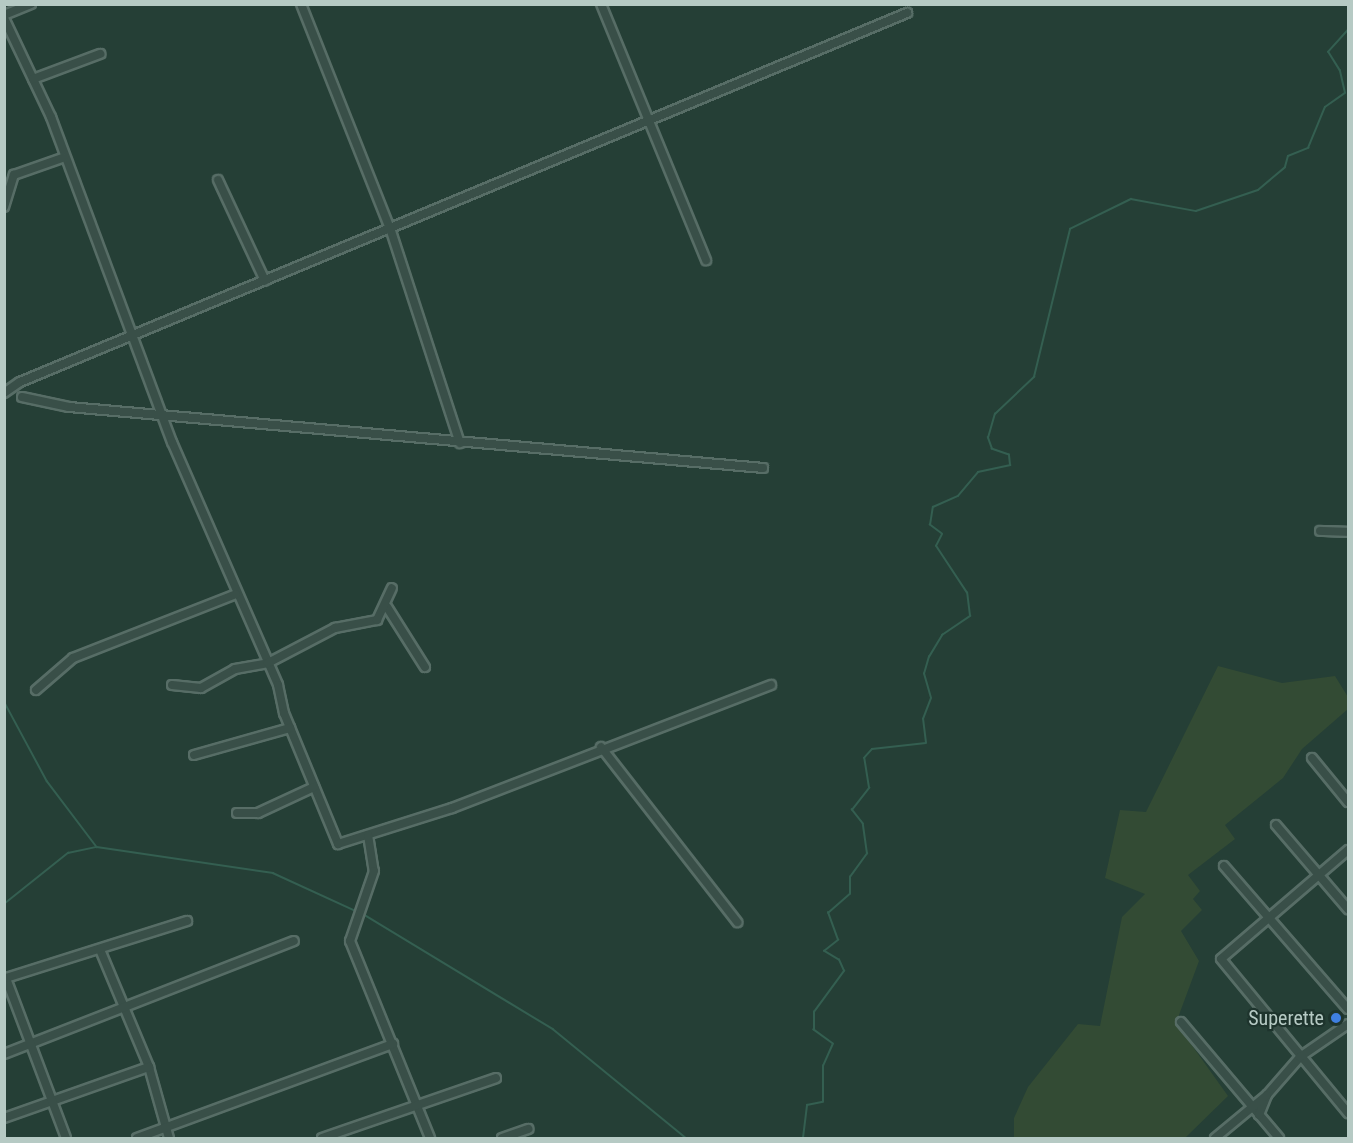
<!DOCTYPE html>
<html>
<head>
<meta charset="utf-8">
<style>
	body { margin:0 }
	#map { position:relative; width:1353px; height:1143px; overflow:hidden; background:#253f36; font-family:"Roboto Condensed",sans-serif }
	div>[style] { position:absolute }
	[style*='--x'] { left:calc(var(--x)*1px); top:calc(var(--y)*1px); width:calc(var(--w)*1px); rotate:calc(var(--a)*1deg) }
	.green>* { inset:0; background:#334b34 }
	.stream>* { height:1.5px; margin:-0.75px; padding:0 0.75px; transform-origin:0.75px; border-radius:0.75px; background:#345f51 }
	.roads { filter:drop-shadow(2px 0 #576d66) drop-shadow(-2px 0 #576d66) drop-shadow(0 2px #576d66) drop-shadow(0 -2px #576d66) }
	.street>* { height:8px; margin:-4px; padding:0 4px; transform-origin:4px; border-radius:4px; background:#394f48 }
	.dots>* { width:16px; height:16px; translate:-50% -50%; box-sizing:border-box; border:3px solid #1e342d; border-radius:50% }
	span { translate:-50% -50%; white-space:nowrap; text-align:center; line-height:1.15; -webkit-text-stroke:4.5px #1e342d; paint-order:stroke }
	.poi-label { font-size:20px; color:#b6cac4 }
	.right { translate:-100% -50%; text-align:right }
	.frame { position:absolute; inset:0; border:6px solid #b6cac4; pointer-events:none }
</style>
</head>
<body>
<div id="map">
	<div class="green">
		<div style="clip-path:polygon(1218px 666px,1282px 683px,1335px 676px,1348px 697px,1348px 709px,1302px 749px,1283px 778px,1225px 825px,1235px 839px,1188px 875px,1200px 891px,1193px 899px,1202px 910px,1181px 931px,1199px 961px,1176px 1023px,1228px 1096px,1185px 1138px,1014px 1138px,1014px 1118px,1028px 1087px,1078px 1024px,1100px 1026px,1122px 917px,1145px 894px,1105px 878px,1120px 810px,1146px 812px)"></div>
	</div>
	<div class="stream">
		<div style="--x:4;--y:701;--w:91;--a:61.7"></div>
		<div style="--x:47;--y:781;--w:83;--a:52.9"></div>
		<div style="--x:97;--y:847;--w:178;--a:8.4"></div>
		<div style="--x:273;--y:873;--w:91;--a:24.6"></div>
		<div style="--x:4;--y:904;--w:82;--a:-38.6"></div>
		<div style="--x:68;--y:853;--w:29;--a:-12"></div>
		<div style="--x:363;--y:914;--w:222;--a:31.2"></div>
		<div style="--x:553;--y:1029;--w:172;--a:39.3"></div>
		<div style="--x:803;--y:1138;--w:33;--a:-83"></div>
		<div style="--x:807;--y:1105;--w:16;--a:-11"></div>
		<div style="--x:823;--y:1102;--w:36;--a:-90"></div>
		<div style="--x:823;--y:1066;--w:24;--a:-66"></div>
		<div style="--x:833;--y:1044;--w:24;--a:-144"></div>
		<div style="--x:814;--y:1030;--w:18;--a:-90"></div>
		<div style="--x:814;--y:1012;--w:51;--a:-53.8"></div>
		<div style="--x:844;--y:971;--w:12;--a:-114"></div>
		<div style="--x:839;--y:960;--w:17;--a:-149"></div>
		<div style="--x:824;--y:951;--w:18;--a:-38"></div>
		<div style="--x:838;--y:940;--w:29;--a:-110"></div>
		<div style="--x:828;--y:913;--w:29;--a:-41"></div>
		<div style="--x:850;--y:894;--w:17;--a:-90"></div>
		<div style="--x:850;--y:877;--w:29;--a:-54"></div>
		<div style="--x:867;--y:854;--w:30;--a:-98"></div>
		<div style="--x:863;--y:824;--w:18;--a:-128"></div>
		<div style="--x:852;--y:810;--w:28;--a:-52"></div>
		<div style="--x:869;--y:788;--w:30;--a:-99"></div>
		<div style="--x:864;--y:758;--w:12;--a:-48"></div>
		<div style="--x:872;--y:749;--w:54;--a:-6.3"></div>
		<div style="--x:926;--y:743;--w:24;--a:-97"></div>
		<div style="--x:923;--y:719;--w:22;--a:-69"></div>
		<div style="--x:931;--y:698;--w:25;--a:-106"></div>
		<div style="--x:924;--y:674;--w:18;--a:-74"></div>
		<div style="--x:929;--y:657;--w:26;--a:-59"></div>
		<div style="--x:942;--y:635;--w:34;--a:-34"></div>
		<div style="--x:970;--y:616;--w:23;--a:-97"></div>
		<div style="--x:967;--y:593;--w:56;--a:-123.4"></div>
		<div style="--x:936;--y:546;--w:13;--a:-63"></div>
		<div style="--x:942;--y:534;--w:15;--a:-143"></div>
		<div style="--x:930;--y:525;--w:18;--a:-81"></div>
		<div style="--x:933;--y:507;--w:27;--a:-24"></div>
		<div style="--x:958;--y:496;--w:31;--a:-50"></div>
		<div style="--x:978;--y:472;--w:33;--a:-12"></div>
		<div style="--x:1010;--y:465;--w:10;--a:-96"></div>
		<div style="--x:1009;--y:455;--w:18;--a:-161"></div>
		<div style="--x:992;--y:449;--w:12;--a:-110"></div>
		<div style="--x:988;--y:438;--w:25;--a:-74"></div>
		<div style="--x:995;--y:414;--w:54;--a:-43.5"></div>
		<div style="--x:1034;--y:377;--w:152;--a:-76.3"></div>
		<div style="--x:1070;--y:229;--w:68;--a:-26.2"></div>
		<div style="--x:1131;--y:199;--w:66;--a:10.5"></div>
		<div style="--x:1196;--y:211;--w:65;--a:-18.7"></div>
		<div style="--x:1258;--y:190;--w:35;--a:-40"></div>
		<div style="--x:1285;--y:167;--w:11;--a:-75"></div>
		<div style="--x:1288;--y:156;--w:22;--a:-22"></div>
		<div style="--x:1308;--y:148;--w:44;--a:-67.5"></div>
		<div style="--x:1325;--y:107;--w:24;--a:-35"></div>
		<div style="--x:1345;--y:93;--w:23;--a:-103"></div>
		<div style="--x:1340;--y:71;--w:22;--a:-122"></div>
		<div style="--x:1328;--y:52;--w:30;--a:-48"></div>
	</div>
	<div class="roads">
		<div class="street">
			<div style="--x:301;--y:4;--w:244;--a:68.4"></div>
			<div style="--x:391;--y:231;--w:223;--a:72"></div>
			<div style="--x:601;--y:4;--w:277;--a:67.7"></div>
			<div style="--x:4;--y:15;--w:29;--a:-22"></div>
			<div style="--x:4;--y:18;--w:110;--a:64.6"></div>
			<div style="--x:51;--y:117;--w:347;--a:69.6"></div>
			<div style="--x:172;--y:442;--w:265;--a:66.4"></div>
			<div style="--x:278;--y:685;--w:29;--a:78"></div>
			<div style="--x:284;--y:713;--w:142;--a:67.6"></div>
			<div style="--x:338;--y:844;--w:120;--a:-17.5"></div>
			<div style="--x:452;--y:808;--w:342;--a:-21.1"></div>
			<div style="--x:33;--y:79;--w:72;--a:-20.5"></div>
			<div style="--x:218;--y:180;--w:111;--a:65"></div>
			<div style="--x:4;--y:207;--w:34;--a:-73"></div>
			<div style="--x:14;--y:175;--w:54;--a:-19.4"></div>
			<div style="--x:4;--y:393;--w:19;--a:-35"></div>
			<div style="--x:20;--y:382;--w:961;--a:-22.59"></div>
			<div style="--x:22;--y:397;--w:48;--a:12"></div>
			<div style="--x:69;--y:407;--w:697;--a:5.02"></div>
			<div style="--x:1320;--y:531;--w:28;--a:2"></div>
			<div style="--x:387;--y:607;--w:71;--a:57.7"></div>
			<div style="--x:172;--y:685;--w:29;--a:6"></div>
			<div style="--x:201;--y:688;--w:39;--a:-29"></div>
			<div style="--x:235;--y:669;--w:34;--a:-10"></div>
			<div style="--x:268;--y:663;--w:76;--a:-27.6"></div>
			<div style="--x:335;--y:628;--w:43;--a:-10.8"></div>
			<div style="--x:377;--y:620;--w:35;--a:-65"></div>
			<div style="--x:36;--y:690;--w:49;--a:-40.9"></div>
			<div style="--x:73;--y:658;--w:175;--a:-21.4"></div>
			<div style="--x:601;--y:747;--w:222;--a:52.1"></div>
			<div style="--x:194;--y:755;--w:100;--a:-15.7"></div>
			<div style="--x:1312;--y:758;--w:57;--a:50.7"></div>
			<div style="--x:237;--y:813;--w:21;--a:0"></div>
			<div style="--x:258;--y:813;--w:62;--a:-24.9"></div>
			<div style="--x:1276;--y:825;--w:111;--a:49.4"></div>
			<div style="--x:368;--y:835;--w:36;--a:81"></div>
			<div style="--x:374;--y:871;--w:74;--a:108.9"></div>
			<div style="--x:350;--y:941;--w:213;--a:67.9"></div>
			<div style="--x:1348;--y:850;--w:167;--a:139.4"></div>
			<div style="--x:1221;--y:959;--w:200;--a:50.5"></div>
			<div style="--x:1224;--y:866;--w:189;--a:49.1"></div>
			<div style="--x:101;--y:952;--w:125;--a:67.3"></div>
			<div style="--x:149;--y:1067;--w:74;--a:74.3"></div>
			<div style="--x:1181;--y:1022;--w:152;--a:49.8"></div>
			<div style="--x:4;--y:1054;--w:311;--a:-21.3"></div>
			<div style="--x:1259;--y:1115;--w:22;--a:-68"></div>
			<div style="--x:1267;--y:1095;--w:50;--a:-49"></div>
			<div style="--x:1300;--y:1057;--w:58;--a:-34.5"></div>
			<div style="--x:4;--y:1118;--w:154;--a:-19.4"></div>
			<div style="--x:66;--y:1138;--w:171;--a:-110.6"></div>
			<div style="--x:6;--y:978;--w:190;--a:-17.5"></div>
			<div style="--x:137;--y:1138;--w:273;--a:-20.2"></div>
			<div style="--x:322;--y:1138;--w:184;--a:-19"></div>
			<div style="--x:502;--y:1138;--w:28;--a:-19"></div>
			<div style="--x:1215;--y:1138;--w:67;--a:-39.6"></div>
		</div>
	</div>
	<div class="dots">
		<div style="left:1336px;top:1018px;background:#3f7fe0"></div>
	</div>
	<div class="poi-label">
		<span class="right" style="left:1324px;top:1018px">Superette</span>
	</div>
	<div class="frame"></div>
</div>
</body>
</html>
